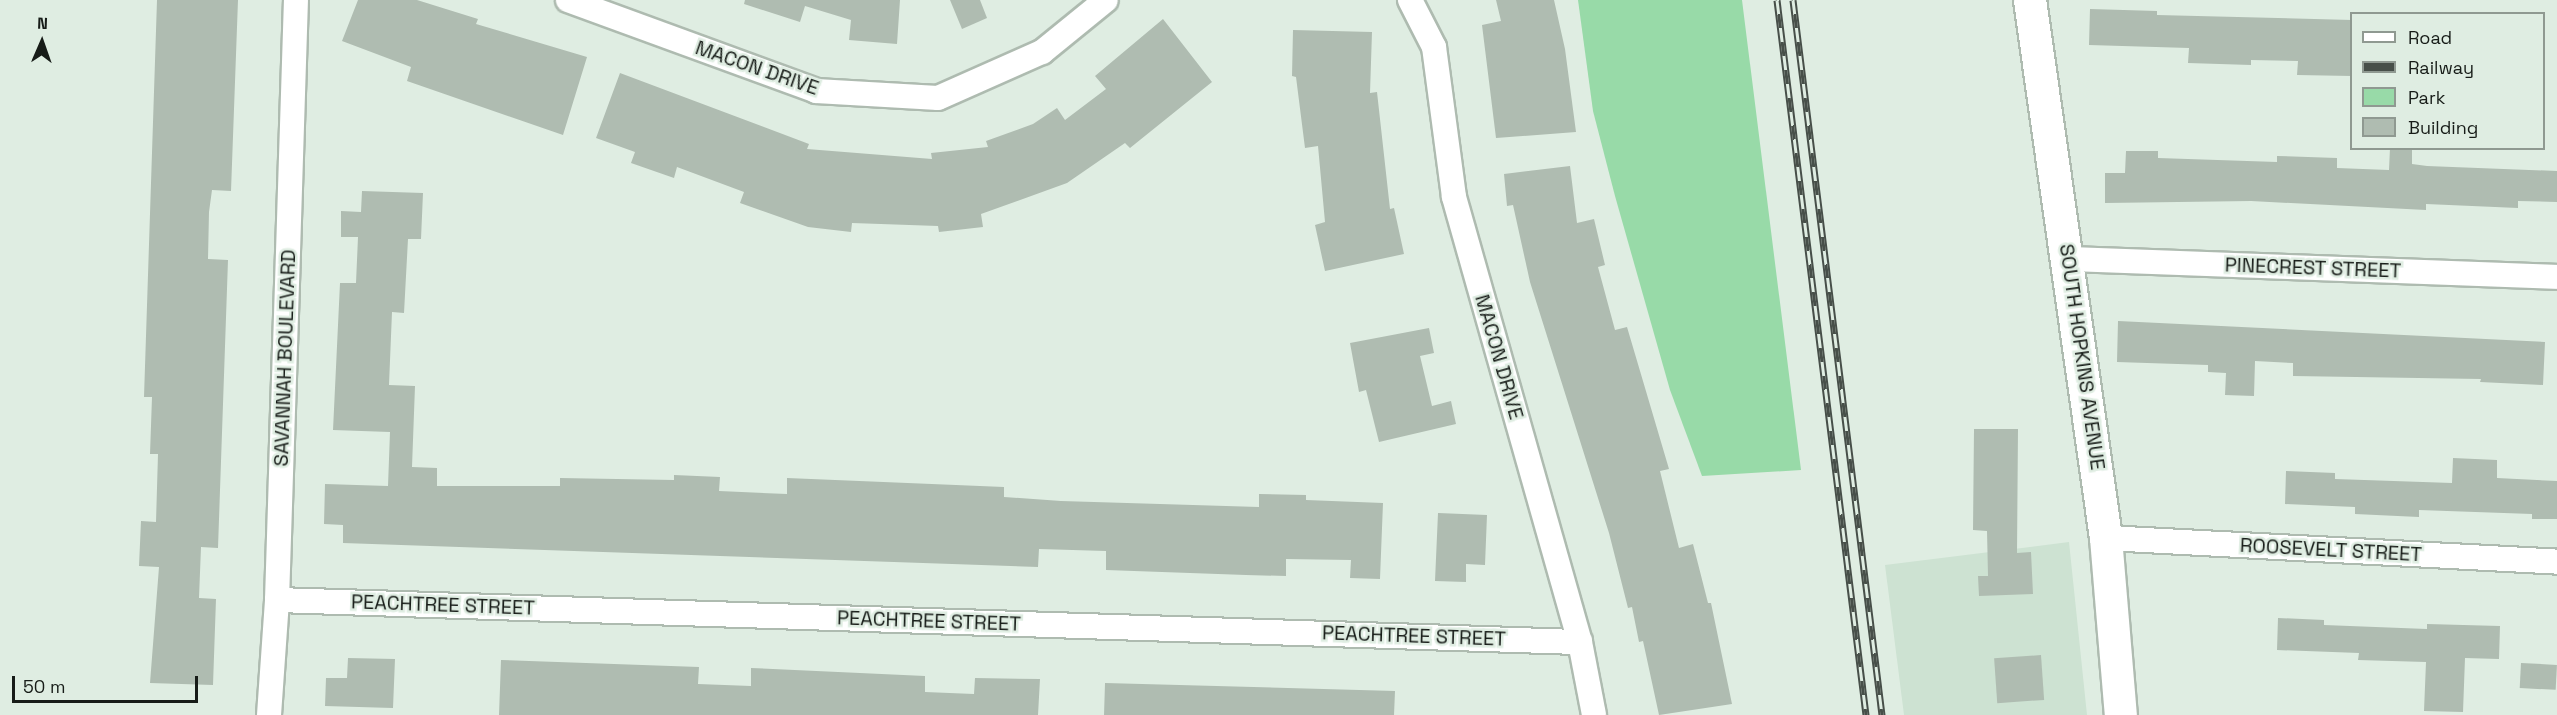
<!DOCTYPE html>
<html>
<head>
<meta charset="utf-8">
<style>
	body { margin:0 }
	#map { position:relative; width:2557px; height:715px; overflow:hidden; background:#dfede2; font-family:"Space Grotesk",sans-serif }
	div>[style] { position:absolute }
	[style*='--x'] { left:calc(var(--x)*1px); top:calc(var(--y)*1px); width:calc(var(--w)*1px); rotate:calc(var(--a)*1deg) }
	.built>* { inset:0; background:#cde2d2 }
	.green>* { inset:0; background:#98daa8 }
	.building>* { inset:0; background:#afbcb1; transform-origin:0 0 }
	.roads { filter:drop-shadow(2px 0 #aebbb0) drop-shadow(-2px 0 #aebbb0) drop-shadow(0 2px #aebbb0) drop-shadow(0 -2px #aebbb0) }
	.minor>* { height:24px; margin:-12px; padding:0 12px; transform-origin:12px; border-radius:12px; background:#fff }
	.tertiary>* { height:32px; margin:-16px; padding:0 16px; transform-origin:16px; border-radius:16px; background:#fff }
	.rail>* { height:7px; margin-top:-3.5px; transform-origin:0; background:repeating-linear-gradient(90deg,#dfede2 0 14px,#474f49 0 28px); box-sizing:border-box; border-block:2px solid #474f49 }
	span { translate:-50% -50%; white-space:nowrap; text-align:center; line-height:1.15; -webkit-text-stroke:5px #dfede2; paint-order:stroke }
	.street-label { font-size:20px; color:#171c18 }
	.legend { position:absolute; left:2350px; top:12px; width:195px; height:138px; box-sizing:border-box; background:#dfede2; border:2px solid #8f9991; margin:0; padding:8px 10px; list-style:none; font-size:18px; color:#171c18 }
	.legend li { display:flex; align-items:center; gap:12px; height:30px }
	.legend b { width:30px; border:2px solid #8f9991 }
	.north { position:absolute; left:12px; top:12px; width:60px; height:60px; -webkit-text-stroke:4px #dfede2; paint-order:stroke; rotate:2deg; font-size:16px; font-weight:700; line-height:24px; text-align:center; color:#171c18 }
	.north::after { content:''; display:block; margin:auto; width:21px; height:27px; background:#171c18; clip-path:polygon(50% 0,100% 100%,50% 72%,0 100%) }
	.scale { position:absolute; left:12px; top:676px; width:186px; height:27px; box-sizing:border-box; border:3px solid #171c18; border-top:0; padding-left:8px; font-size:18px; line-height:21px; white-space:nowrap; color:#171c18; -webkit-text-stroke:4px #dfede2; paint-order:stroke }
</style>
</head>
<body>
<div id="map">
	<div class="built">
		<div style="clip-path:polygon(2069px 542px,2087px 715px,1904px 715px,1885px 565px)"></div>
	</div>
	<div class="green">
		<div style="clip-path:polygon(1578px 0,1742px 0,1801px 470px,1702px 476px,1670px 390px,1615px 196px,1593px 111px)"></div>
	</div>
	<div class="building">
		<div style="clip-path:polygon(157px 0,238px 0,231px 191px,212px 190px,209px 212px,208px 259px,228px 260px,218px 548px,201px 547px,199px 598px,216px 599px,213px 685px,150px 683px,159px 567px,139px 566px,141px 521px,156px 522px,158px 454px,150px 454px,152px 397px,144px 397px)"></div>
		<div style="clip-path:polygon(358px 0,417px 0,478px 19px,476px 24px,587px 57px,563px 135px,407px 81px,411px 67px,342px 41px)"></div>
		<div style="clip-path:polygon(745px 0,900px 0,897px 44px,849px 40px,851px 20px,805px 6px,800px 22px,744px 4px)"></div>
		<div style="clip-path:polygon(950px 0,980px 0,987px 18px,962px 29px)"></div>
		<div style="clip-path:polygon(1496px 0,1554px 0,1565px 49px,1576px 132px,1496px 138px,1482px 25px,1501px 21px)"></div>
		<div style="clip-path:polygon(2090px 9px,2157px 11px,2157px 15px,2352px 20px,2352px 76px,2297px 75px,2298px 61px,2251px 60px,2251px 65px,2188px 63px,2189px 48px,2089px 45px)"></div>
		<div style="clip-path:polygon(1163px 19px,1212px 82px,1130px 148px,1125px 143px,1067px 183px,981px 214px,983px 227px,939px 232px,938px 226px,852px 223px,851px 232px,808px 227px,740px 203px,744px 192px,677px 167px,674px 178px,631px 163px,635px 152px,596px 138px,620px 73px,809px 144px,807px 149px,932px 159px,931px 153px,988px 147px,986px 141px,1033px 124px,1057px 108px,1065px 120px,1106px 89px,1095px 76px)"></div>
		<div style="clip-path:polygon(1293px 30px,1372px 32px,1370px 93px,1377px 92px,1390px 209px,1394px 208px,1404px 254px,1325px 271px,1315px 225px,1325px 222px,1318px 146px,1305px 148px,1296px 77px,1292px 76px)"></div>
		<div style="clip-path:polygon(2390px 148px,2412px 148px,2412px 164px,2427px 166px,2557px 171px,2557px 202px,2518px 201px,2518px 208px,2426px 204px,2426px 210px,2251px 201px,2105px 203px,2105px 173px,2125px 173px,2126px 151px,2158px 151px,2158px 158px,2277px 162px,2277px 156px,2337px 158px,2337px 168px,2389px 170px)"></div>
		<div style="clip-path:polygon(1570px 166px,1577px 223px,1594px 219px,1605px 265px,1598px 267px,1615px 330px,1627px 327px,1669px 469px,1660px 471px,1679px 548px,1693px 544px,1708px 603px,1711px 603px,1732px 704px,1659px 715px,1643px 641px,1639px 642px,1632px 607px,1628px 608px,1609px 533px,1530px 282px,1513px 205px,1507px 206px,1504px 174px)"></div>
		<div style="clip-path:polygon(362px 191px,423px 193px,421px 239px,408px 239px,404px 313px,392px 312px,389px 385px,415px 386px,412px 467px,437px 468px,437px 486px,560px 486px,560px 478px,674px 480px,674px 475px,720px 477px,719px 491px,787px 494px,787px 478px,1004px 487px,1004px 497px,1061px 501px,1259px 507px,1259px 494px,1306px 495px,1306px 500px,1383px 503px,1380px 579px,1350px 578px,1351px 560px,1286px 559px,1286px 576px,1246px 575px,1106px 570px,1106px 551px,1039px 549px,1038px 567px,343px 543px,343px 525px,324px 524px,325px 484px,388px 486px,390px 432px,333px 430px,340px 283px,356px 283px,358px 237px,341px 237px,341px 211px,361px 212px)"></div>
		<div style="clip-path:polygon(2118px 321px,2545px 342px,2543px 385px,2480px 382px,2481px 379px,2293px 376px,2293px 363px,2255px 361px,2254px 396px,2225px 395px,2226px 373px,2208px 372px,2208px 365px,2117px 362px)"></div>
		<div style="clip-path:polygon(1429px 328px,1434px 353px,1420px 356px,1432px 406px,1451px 401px,1456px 424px,1379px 442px,1366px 390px,1359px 392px,1350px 343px)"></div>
		<div style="clip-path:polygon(1974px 429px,2018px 429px,2017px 553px,2031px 552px,2033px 594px,1979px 596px,1978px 576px,1988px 576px,1987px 531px,1973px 530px)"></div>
		<div style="clip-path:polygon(2453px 458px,2497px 460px,2497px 478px,2557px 481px,2557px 519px,2532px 519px,2532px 514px,2419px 510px,2419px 517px,2355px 514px,2355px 507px,2285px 504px,2286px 471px,2335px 473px,2335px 479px,2452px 483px)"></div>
		<div style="clip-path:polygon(1438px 513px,1487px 515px,1485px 565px,1466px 564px,1466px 582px,1435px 581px)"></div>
		<div style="clip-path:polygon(2278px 618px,2324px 620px,2324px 625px,2427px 629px,2427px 624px,2500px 626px,2499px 659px,2465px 658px,2463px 712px,2424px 711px,2426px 662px,2358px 660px,2359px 653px,2277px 650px)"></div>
		<div style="left:2041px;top:655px;width:45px;height:47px;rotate:86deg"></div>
		<div style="clip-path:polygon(348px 658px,395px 659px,393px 708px,325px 706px,326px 678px,347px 678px)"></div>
		<div style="clip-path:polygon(501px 660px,699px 667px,698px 684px,751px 686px,751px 668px,925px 676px,925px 692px,974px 694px,975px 678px,1040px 679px,1038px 715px,499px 715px)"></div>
		<div style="left:2521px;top:663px;width:36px;height:25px;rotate:3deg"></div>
		<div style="clip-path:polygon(1105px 683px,1395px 691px,1394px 715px,1104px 715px)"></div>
	</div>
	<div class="roads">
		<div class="minor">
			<div style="--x:568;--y:0;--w:264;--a:20.1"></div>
			<div style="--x:816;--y:91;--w:122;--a:3.3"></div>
			<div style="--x:938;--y:98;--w:114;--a:-23.9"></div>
			<div style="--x:1042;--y:52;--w:82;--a:-39.1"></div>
			<div style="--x:1410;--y:0;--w:53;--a:62.9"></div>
			<div style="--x:1434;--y:47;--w:151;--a:82.4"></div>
			<div style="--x:1454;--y:197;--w:462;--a:74.2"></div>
			<div style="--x:1580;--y:642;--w:74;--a:79.1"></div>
			<div style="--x:2069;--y:259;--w:488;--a:2.1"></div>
			<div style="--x:2106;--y:538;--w:452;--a:3"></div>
			<div style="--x:277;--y:600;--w:1304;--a:1.85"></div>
			<div style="--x:269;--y:715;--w:115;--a:-86"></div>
			<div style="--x:277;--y:600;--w:600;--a:-88.19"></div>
		</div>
		<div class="tertiary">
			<div style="--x:2030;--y:0;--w:543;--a:81.96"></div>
			<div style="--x:2106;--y:538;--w:178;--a:85.2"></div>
		</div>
	</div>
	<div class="rail">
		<div style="--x:1777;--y:0;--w:721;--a:82.9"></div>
		<div style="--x:1793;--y:0;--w:721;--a:82.9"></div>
	</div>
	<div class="street-label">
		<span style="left:757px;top:68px;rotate:19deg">MACON DRIVE</span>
		<span style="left:2313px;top:268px;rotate:2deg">PINECREST STREET</span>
		<span style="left:1499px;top:357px;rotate:74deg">MACON DRIVE</span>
		<span style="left:2082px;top:357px;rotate:82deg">SOUTH HOPKINS AVENUE</span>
		<span style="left:285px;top:358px;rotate:-88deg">SAVANNAH BOULEVARD</span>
		<span style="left:2331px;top:550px;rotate:3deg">ROOSEVELT STREET</span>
		<span style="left:443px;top:605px;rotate:2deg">PEACHTREE STREET</span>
		<span style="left:929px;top:621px;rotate:2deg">PEACHTREE STREET</span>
		<span style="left:1414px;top:636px;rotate:2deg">PEACHTREE STREET</span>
	</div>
	<ul class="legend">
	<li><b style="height:8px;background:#fff"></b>Road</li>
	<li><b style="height:8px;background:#474f49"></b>Railway</li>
	<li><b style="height:16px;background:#98daa8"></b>Park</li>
	<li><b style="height:16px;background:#afbcb1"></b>Building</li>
	</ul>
	<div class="north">N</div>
	<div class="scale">50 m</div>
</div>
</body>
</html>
